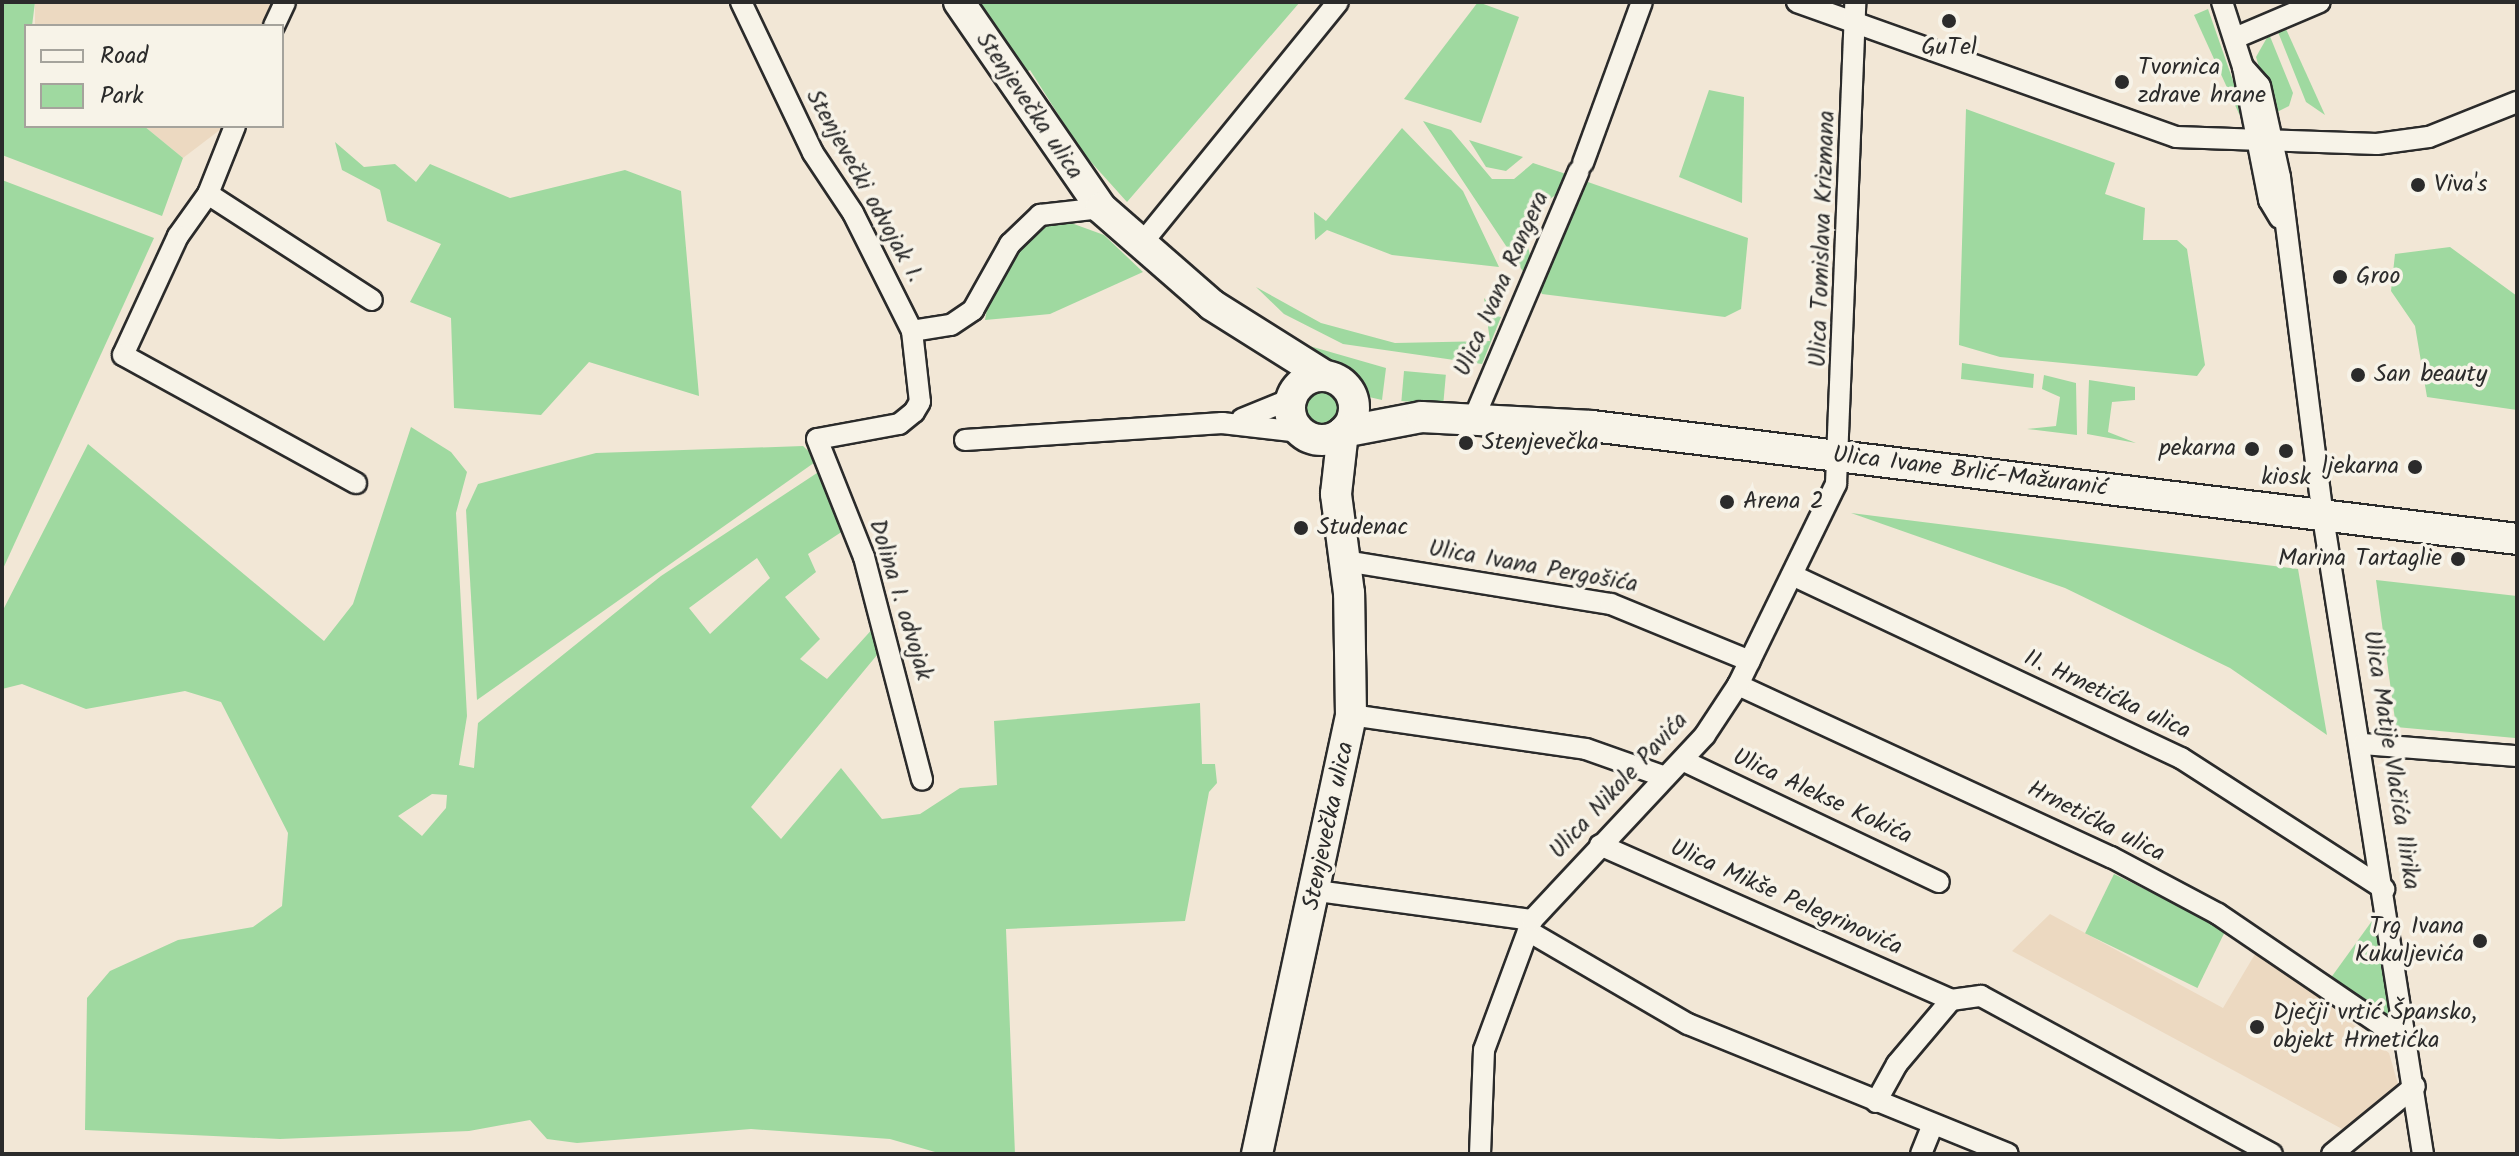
<!DOCTYPE html>
<html>
<head>
<meta charset="utf-8">
<style>
	body { margin:0 }
	#map { position:relative; width:2519px; height:1156px; overflow:hidden; background:#f2e7d6; font-family:Kalam,sans-serif }
	div>[style] { position:absolute }
	[style*='--x'] { left:calc(var(--x)*1px); top:calc(var(--y)*1px); width:calc(var(--w)*1px); rotate:calc(var(--a)*1deg) }
	.built>* { inset:0; background:#ecd9c1; transform-origin:0 0 }
	.green>* { inset:0; background:#9fd9a0; transform-origin:0 0 }
	.round { border-radius:50% }
	.roads { filter:drop-shadow(2px 0 #2b2b2b) drop-shadow(-2px 0 #2b2b2b) drop-shadow(0 2px #2b2b2b) drop-shadow(0 -2px #2b2b2b) }
	.street>* { height:20px; margin:-10px; padding:0 10px; transform-origin:10px; border-radius:10px; background:#f7f3e8 }
	.secondary>* { height:30px; margin:-15px; padding:0 15px; transform-origin:15px; border-radius:15px; background:#f7f3e8 }
	.secondary>.ring { margin:-15px; padding:0; box-sizing:content-box; background:none; border:30px solid #f7f3e8; border-radius:50% }
	.dots>* { width:22px; height:22px; translate:-50% -50%; box-sizing:border-box; border:4px solid #f7f3e8; border-radius:50% }
	span { translate:-50% -50%; white-space:nowrap; text-align:center; line-height:1.15; -webkit-text-stroke:7px #f7f3e8; paint-order:stroke }
	.poi-label { font-size:24px; color:#2b2b2b }
	.left { translate:0 -50%; text-align:left }
	.right { translate:-100% -50%; text-align:right }
	.street-label { font-size:24px; color:#2b2b2b }
	.frame { position:absolute; inset:0; border:4px solid #2b2b2b; pointer-events:none }
	.legend { position:absolute; left:24px; top:24px; width:260px; height:104px; box-sizing:border-box; background:#f7f3e8; border:2px solid #a5a39c; margin:0; padding:10px 14px; list-style:none; font-size:24px; color:#2b2b2b }
	.legend li { display:flex; align-items:center; gap:16px; height:40px }
	.legend b { width:40px; border:2px solid #a5a39c }
</style>
</head>
<body>
<div id="map">
	<div class="built">
		<div style="left:35px;top:2px;width:243px;height:24px"></div>
		<div style="clip-path:polygon(144px 126px,225px 126px,183px 158px)"></div>
		<div style="clip-path:polygon(2050px 914px,2223px 1008px,2258px 949px,2389px 1053px,2398px 1084px,2344px 1130px,2012px 951px)"></div>
	</div>
	<div class="green">
		<div style="clip-path:polygon(2px 2px,35px 2px,32px 26px,26px 26px,26px 126px,144px 126px,183px 158px,162px 216px,2px 155px)"></div>
		<div style="clip-path:polygon(976px 2px,1300px 2px,1127px 202px,1082px 152px,1030px 70px,1022px 74px)"></div>
		<div style="clip-path:polygon(1478px 2px,1519px 17px,1481px 123px,1404px 99px)"></div>
		<div style="clip-path:polygon(2208px 9px,2239px 98px,2240px 116px,2194px 15px)"></div>
		<div style="clip-path:polygon(2286px 29px,2325px 115px,2306px 102px,2278px 32px)"></div>
		<div style="clip-path:polygon(2269px 34px,2293px 93px,2289px 106px,2273px 114px,2256px 57px)"></div>
		<div style="clip-path:polygon(1709px 90px,1744px 97px,1742px 203px,1679px 177px)"></div>
		<div style="clip-path:polygon(1966px 109px,2115px 163px,2105px 194px,2145px 208px,2143px 240px,2177px 240px,2187px 249px,2205px 365px,2197px 376px,2000px 357px,1959px 345px)"></div>
		<div style="clip-path:polygon(1423px 121px,1451px 130px,1492px 179px,1514px 179px,1533px 163px,1569px 175px,1564px 189px,1522px 219px,1531px 260px,1524px 273px)"></div>
		<div style="clip-path:polygon(1402px 128px,1463px 191px,1499px 267px,1392px 255px,1327px 230px,1315px 240px,1314px 212px,1326px 221px)"></div>
		<div style="clip-path:polygon(1469px 140px,1523px 157px,1506px 171px,1486px 167px)"></div>
		<div style="clip-path:polygon(335px 142px,364px 167px,395px 164px,416px 182px,430px 164px,510px 198px,625px 170px,681px 191px,699px 396px,589px 362px,541px 415px,454px 408px,451px 318px,410px 302px,441px 244px,387px 221px,380px 190px,342px 170px)"></div>
		<div style="clip-path:polygon(2px 180px,154px 238px,2px 571px)"></div>
		<div style="clip-path:polygon(1585px 181px,1748px 238px,1741px 309px,1725px 317px,1542px 294px,1538px 286px)"></div>
		<div style="clip-path:polygon(1063px 220px,1104px 235px,1143px 272px,1050px 314px,985px 320px,990px 292px,1014px 251px,1046px 223px)"></div>
		<div style="clip-path:polygon(2450px 247px,2517px 296px,2517px 410px,2427px 397px,2415px 326px,2391px 291px,2395px 254px)"></div>
		<div style="clip-path:polygon(1256px 287px,1321px 323px,1395px 343px,1490px 341px,1484px 298px,1501px 317px,1482px 364px,1343px 344px,1284px 314px)"></div>
		<div style="clip-path:polygon(1299px 343px,1386px 368px,1382px 400px,1369px 397px,1345px 371px)"></div>
		<div style="clip-path:polygon(1962px 363px,2034px 374px,2033px 388px,1961px 379px)"></div>
		<div style="left:1404px;top:371px;width:42px;height:30px;rotate:5deg"></div>
		<div style="clip-path:polygon(2044px 375px,2076px 383px,2077px 435px,2027px 429px,2056px 426px,2060px 397px,2042px 389px)"></div>
		<div style="clip-path:polygon(2089px 380px,2135px 387px,2135px 400px,2112px 402px,2108px 432px,2136px 443px,2087px 434px)"></div>
		<div class="round" style="left:1303px;top:387px;width:40px;height:40px"></div>
		<div style="clip-path:polygon(evenodd,411px 427px,451px 452px,467px 472px,456px 513px,467px 716px,459px 765px,474px 768px,478px 723px,661px 576px,820px 471px,846px 529px,808px 554px,816px 572px,785px 597px,820px 639px,800px 659px,827px 679px,876px 625px,882px 649px,751px 807px,781px 839px,841px 768px,882px 819px,920px 814px,960px 788px,997px 785px,994px 721px,1200px 703px,1202px 764px,1215px 764px,1217px 783px,1209px 792px,1185px 921px,1006px 929px,1015px 1154px,942px 1154px,890px 1139px,751px 1129px,577px 1143px,547px 1139px,530px 1120px,469px 1131px,280px 1139px,85px 1130px,87px 998px,110px 971px,178px 940px,253px 927px,282px 906px,288px 833px,221px 702px,185px 691px,86px 709px,22px 684px,2px 689px,2px 612px,88px 444px,324px 641px,353px 604px,411px 427px,757px 558px,770px 578px,710px 634px,689px 608px,757px 558px,411px 427px,432px 794px,447px 795px,446px 808px,422px 836px,398px 816px,432px 794px)"></div>
		<div style="clip-path:polygon(803px 446px,818px 460px,477px 700px,466px 510px,478px 484px,596px 453px)"></div>
		<div style="clip-path:polygon(1851px 513px,2298px 569px,2327px 735px,2230px 668px,2065px 588px)"></div>
		<div style="clip-path:polygon(2376px 580px,2517px 596px,2515px 738px,2396px 727px)"></div>
		<div style="left:2114px;top:874px;width:125px;height:66px;rotate:26deg"></div>
		<div style="clip-path:polygon(2377px 914px,2395px 1017px,2382px 1018px,2330px 979px)"></div>
	</div>
	<div class="roads">
		<div class="street">
			<div style="--x:741;--y:2;--w:167;--a:64.5"></div>
			<div style="--x:813;--y:153;--w:72;--a:56.3"></div>
			<div style="--x:853;--y:213;--w:132;--a:63.4"></div>
			<div style="--x:912;--y:331;--w:71;--a:83.6"></div>
			<div style="--x:920;--y:402;--w:12;--a:121"></div>
			<div style="--x:914;--y:412;--w:19;--a:141"></div>
			<div style="--x:899;--y:424;--w:83;--a:169.6"></div>
			<div style="--x:817;--y:439;--w:127;--a:68.3"></div>
			<div style="--x:864;--y:557;--w:230;--a:75.4"></div>
			<div style="--x:1797;--y:2;--w:402;--a:19.6"></div>
			<div style="--x:2176;--y:137;--w:201;--a:2"></div>
			<div style="--x:2377;--y:144;--w:52;--a:-7.7"></div>
			<div style="--x:2429;--y:137;--w:95;--a:-21.7"></div>
			<div style="--x:2222;--y:2;--w:68;--a:72.1"></div>
			<div style="--x:2243;--y:67;--w:136;--a:78.9"></div>
			<div style="--x:2269;--y:200;--w:21;--a:59"></div>
			<div style="--x:274;--y:26;--w:26;--a:-65"></div>
			<div style="--x:2235;--y:38;--w:92;--a:-23"></div>
			<div style="--x:2243;--y:67;--w:25;--a:48"></div>
			<div style="--x:2260;--y:86;--w:93;--a:77.6"></div>
			<div style="--x:2280;--y:177;--w:343;--a:82.8"></div>
			<div style="--x:2323;--y:517;--w:645;--a:81.08"></div>
			<div style="--x:235;--y:126;--w:73;--a:111.7"></div>
			<div style="--x:208;--y:194;--w:52;--a:125.5"></div>
			<div style="--x:178;--y:236;--w:131;--a:114.8"></div>
			<div style="--x:123;--y:355;--w:266;--a:28.8"></div>
			<div style="--x:1583;--y:163;--w:171;--a:-69.9"></div>
			<div style="--x:208;--y:194;--w:195;--a:32.9"></div>
			<div style="--x:1143;--y:242;--w:309;--a:-50.9"></div>
			<div style="--x:912;--y:331;--w:39;--a:-9"></div>
			<div style="--x:951;--y:325;--w:27;--a:-34"></div>
			<div style="--x:973;--y:310;--w:76;--a:-60.7"></div>
			<div style="--x:1010;--y:244;--w:42;--a:-44"></div>
			<div style="--x:1040;--y:215;--w:61;--a:-6.5"></div>
			<div style="--x:1474;--y:418;--w:268;--a:-67"></div>
			<div style="--x:1242;--y:419;--w:53;--a:-22.2"></div>
			<div style="--x:965;--y:440;--w:258;--a:-3.8"></div>
			<div style="--x:1222;--y:423;--w:79;--a:6.6"></div>
			<div style="--x:1345;--y:561;--w:269;--a:9.2"></div>
			<div style="--x:1611;--y:604;--w:150;--a:22.3"></div>
			<div style="--x:1792;--y:575;--w:430;--a:25.2"></div>
			<div style="--x:2181;--y:758;--w:242;--a:32.8"></div>
			<div style="--x:1738;--y:685;--w:411;--a:24.8"></div>
			<div style="--x:2111;--y:857;--w:121;--a:28"></div>
			<div style="--x:2218;--y:914;--w:230;--a:34.2"></div>
			<div style="--x:1351;--y:715;--w:237;--a:8.2"></div>
			<div style="--x:1586;--y:749;--w:84;--a:19.5"></div>
			<div style="--x:2363;--y:744;--w:154;--a:4.5"></div>
			<div style="--x:1684;--y:761;--w:282;--a:25.4"></div>
			<div style="--x:1600;--y:845;--w:384;--a:23.8"></div>
			<div style="--x:1951;--y:1000;--w:30;--a:-8"></div>
			<div style="--x:1981;--y:996;--w:331;--a:28.5"></div>
			<div style="--x:1317;--y:891;--w:217;--a:7.7"></div>
			<div style="--x:1528;--y:931;--w:185;--a:30.2"></div>
			<div style="--x:1688;--y:1024;--w:345;--a:22.1"></div>
			<div style="--x:1876;--y:1102;--w:43;--a:-61.1"></div>
			<div style="--x:1897;--y:1064;--w:84;--a:-49.8"></div>
			<div style="--x:1480;--y:1154;--w:104;--a:-87.8"></div>
			<div style="--x:1484;--y:1050;--w:139;--a:-69.7"></div>
			<div style="--x:1532;--y:920;--w:253;--a:-46.9"></div>
			<div style="--x:1705;--y:735;--w:60;--a:-56.6"></div>
			<div style="--x:1738;--y:685;--w:224;--a:-64"></div>
			<div style="--x:1836;--y:484;--w:482;--a:-87.7"></div>
			<div style="--x:1921;--y:1154;--w:32;--a:-68"></div>
			<div style="--x:2332;--y:1154;--w:107;--a:-39.3"></div>
		</div>
		<div class="secondary">
			<div style="--x:959;--y:2;--w:250;--a:55.4"></div>
			<div style="--x:1101;--y:208;--w:147;--a:41.1"></div>
			<div style="--x:1212;--y:305;--w:131;--a:32.2"></div>
			<div class="ring" style="left:1290px;top:376px;width:34px;height:34px"></div>
			<div style="--x:1343;--y:432;--w:80;--a:-10.8"></div>
			<div style="--x:1422;--y:417;--w:170;--a:3"></div>
			<div style="--x:1592;--y:426;--w:932;--a:6.96"></div>
			<div style="--x:1257;--y:1154;--w:449;--a:-77.9"></div>
			<div style="--x:1351;--y:715;--w:122;--a:-90.9"></div>
			<div style="--x:1349;--y:593;--w:100;--a:-97.5"></div>
			<div style="--x:1336;--y:494;--w:62;--a:-83.6"></div>
		</div>
	</div>
	<div class="dots">
		<div style="left:1949px;top:21px;background:#2b2b2b"></div>
		<div style="left:2122px;top:82px;background:#2b2b2b"></div>
		<div style="left:2418px;top:185px;background:#2b2b2b"></div>
		<div style="left:2340px;top:277px;background:#2b2b2b"></div>
		<div style="left:2358px;top:375px;background:#2b2b2b"></div>
		<div style="left:1466px;top:443px;background:#2b2b2b"></div>
		<div style="left:2252px;top:449px;background:#2b2b2b"></div>
		<div style="left:2286px;top:451px;background:#2b2b2b"></div>
		<div style="left:2415px;top:467px;background:#2b2b2b"></div>
		<div style="left:1727px;top:502px;background:#2b2b2b"></div>
		<div style="left:1301px;top:528px;background:#2b2b2b"></div>
		<div style="left:2458px;top:559px;background:#2b2b2b"></div>
		<div style="left:2480px;top:941px;background:#2b2b2b"></div>
		<div style="left:2257px;top:1027px;background:#2b2b2b"></div>
	</div>
	<div class="poi-label">
		<span style="left:1949px;top:48px">GuTel</span>
		<span class="left" style="left:2138px;top:82px">Tvornica<br>zdrave hrane</span>
		<span class="left" style="left:2434px;top:185px">Viva's</span>
		<span class="left" style="left:2356px;top:277px">Groo</span>
		<span class="left" style="left:2374px;top:375px">San beauty</span>
		<span class="left" style="left:1482px;top:443px">Stenjevečka</span>
		<span class="right" style="left:2236px;top:449px">pekarna</span>
		<span class="right" style="left:2399px;top:467px">ljekarna</span>
		<span style="left:2286px;top:478px">kiosk</span>
		<span class="left" style="left:1743px;top:502px">Arena 2</span>
		<span class="left" style="left:1317px;top:528px">Studenac</span>
		<span class="right" style="left:2442px;top:559px">Marina Tartaglie</span>
		<span class="right" style="left:2464px;top:941px">Trg Ivana<br>Kukuljevića</span>
		<span class="left" style="left:2273px;top:1027px">Dječji vrtić Špansko,<br>objekt Hrnetićka</span>
	</div>
	<div class="street-label">
		<span style="left:1029px;top:106px;rotate:56deg">Stenjevečka ulica</span>
		<span style="left:864px;top:186px;rotate:61deg">Stenjevečki odvojak I.</span>
		<span style="left:1823px;top:239px;rotate:-88deg">Ulica Tomislava Krizmana</span>
		<span style="left:1502px;top:284px;rotate:-66deg">Ulica Ivana Rangera</span>
		<span style="left:1970px;top:472px;rotate:7deg">Ulica Ivane Brlić-Mažuranić</span>
		<span style="left:1533px;top:567px;rotate:10deg">Ulica Ivana Pergošića</span>
		<span style="left:900px;top:600px;rotate:73deg">Dolina I. odvojak</span>
		<span style="left:2107px;top:695px;rotate:25deg">II. Hrnetićka ulica</span>
		<span style="left:2391px;top:760px;rotate:81deg">Ulica Matije Vlačića Ilirika</span>
		<span style="left:1619px;top:786px;rotate:-47deg">Ulica Nikole Pavića</span>
		<span style="left:1822px;top:797px;rotate:25deg">Ulica Alekse Kokića</span>
		<span style="left:2096px;top:822px;rotate:27deg">Hrnetićka ulica</span>
		<span style="left:1329px;top:826px;rotate:-78deg">Stenjevečka ulica</span>
		<span style="left:1786px;top:898px;rotate:24deg">Ulica Mikše Pelegrinovića</span>
	</div>
	<div class="frame"></div>
	<ul class="legend">
	<li><b style="height:10px;background:#f7f3e8"></b>Road</li>
	<li><b style="height:22px;background:#9fd9a0"></b>Park</li>
	</ul>
</div>
</body>
</html>
